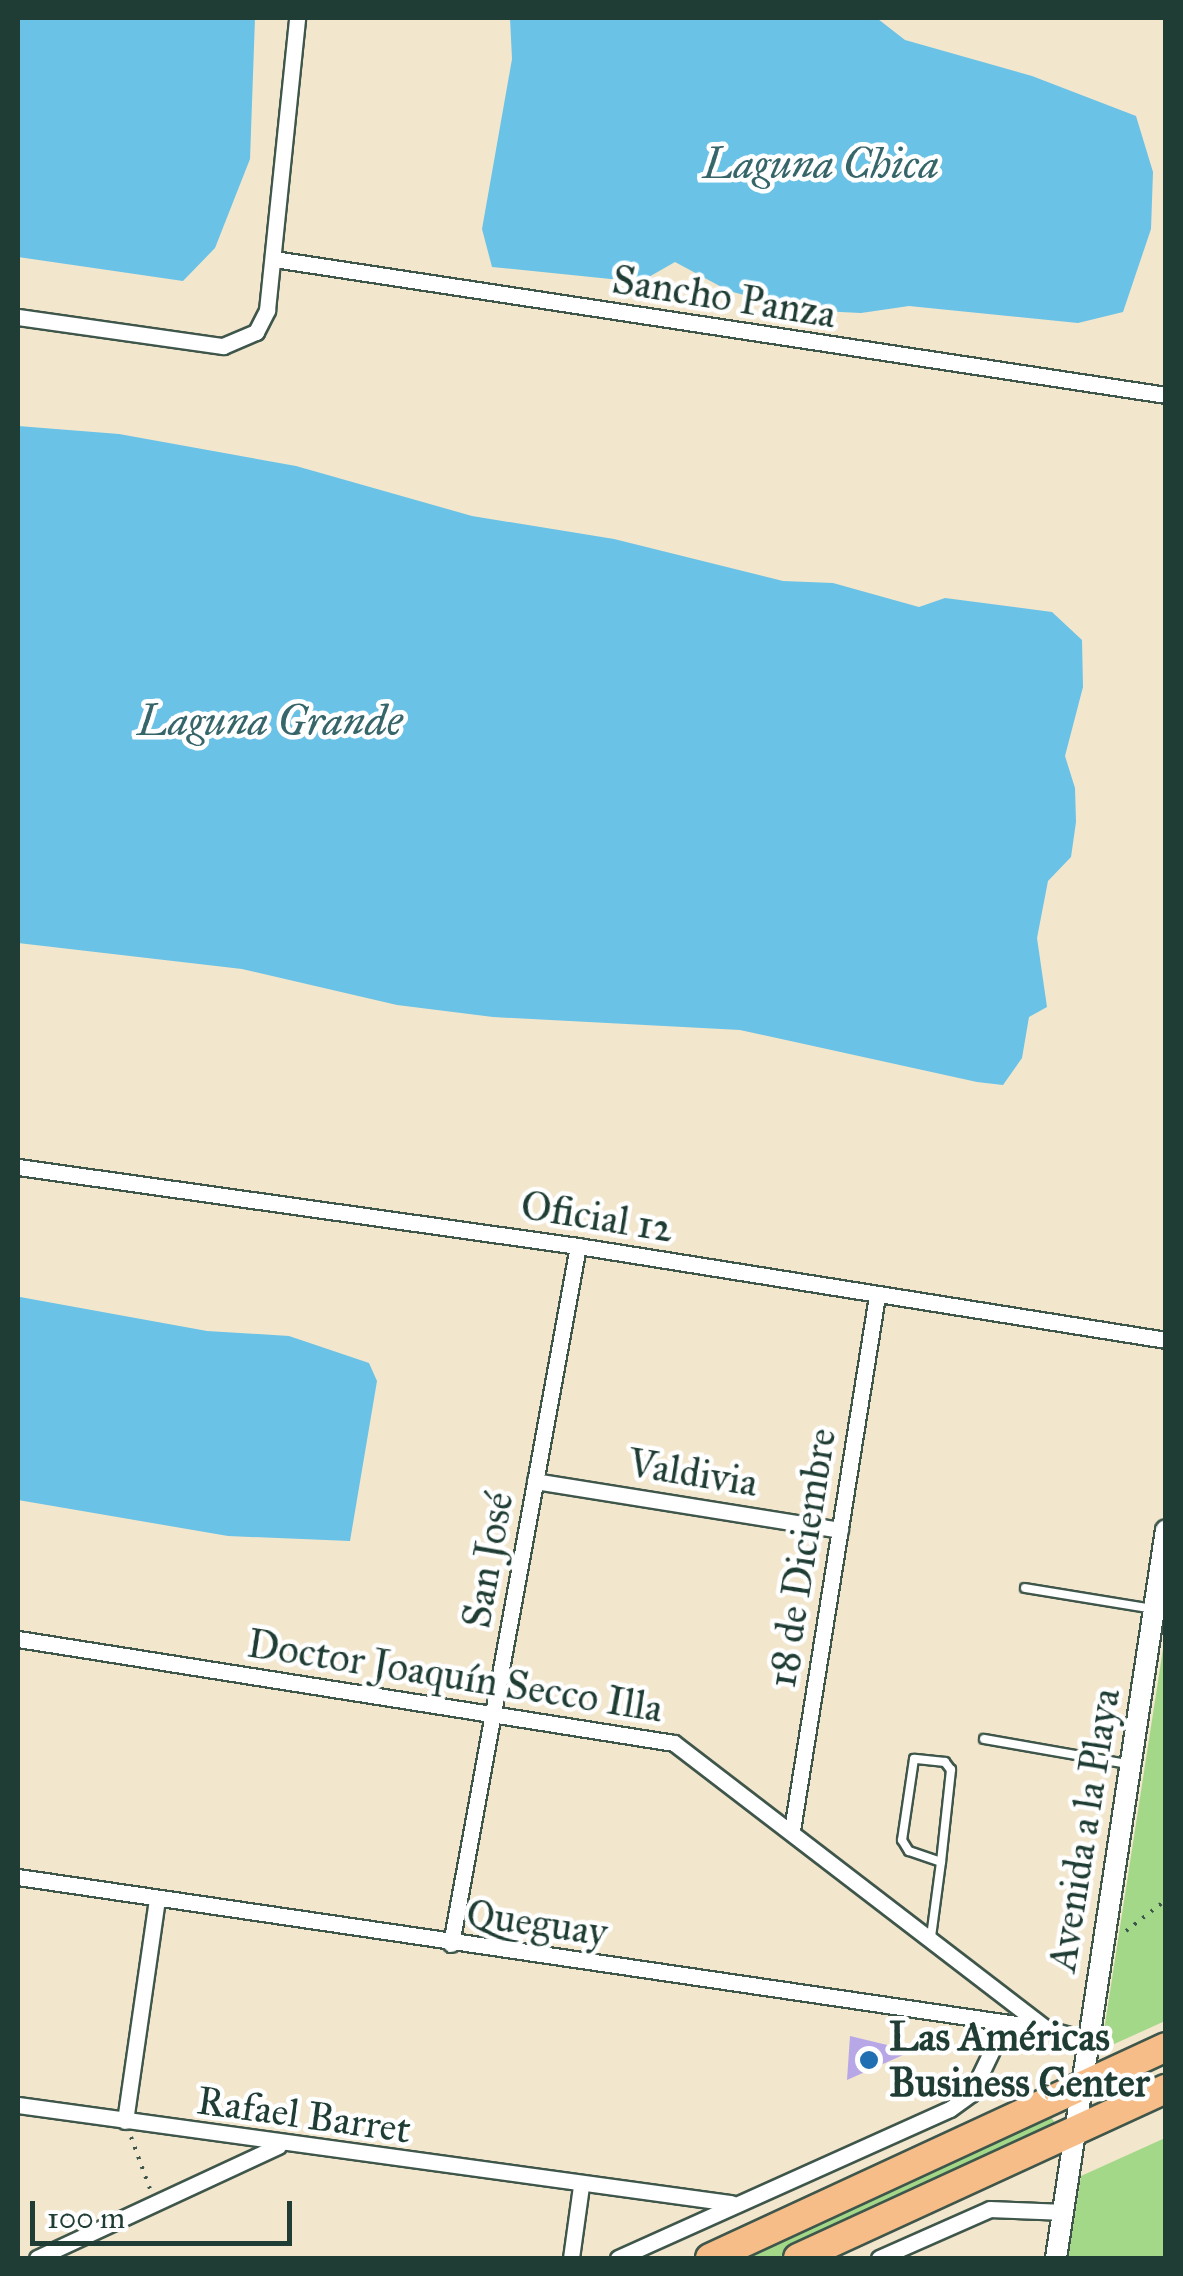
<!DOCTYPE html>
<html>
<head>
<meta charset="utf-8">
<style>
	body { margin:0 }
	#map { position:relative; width:1183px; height:2276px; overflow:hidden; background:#f2e6cd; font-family:"IM FELL Great Primer",serif }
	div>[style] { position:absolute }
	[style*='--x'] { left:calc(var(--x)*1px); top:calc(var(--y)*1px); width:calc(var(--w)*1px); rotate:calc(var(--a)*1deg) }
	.green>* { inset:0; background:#a3d889 }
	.water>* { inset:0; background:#6ac2e7 }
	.building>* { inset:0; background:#b7a7e7 }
	.path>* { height:4px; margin-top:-2px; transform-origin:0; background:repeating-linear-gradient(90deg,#3f564b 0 2.5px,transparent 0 10.5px) }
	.roads { filter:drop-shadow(2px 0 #3f564b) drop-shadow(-2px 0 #3f564b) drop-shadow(0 2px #3f564b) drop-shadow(0 -2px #3f564b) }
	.service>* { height:8px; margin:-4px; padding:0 4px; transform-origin:4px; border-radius:4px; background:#fff }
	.minor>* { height:15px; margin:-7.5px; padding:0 7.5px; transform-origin:7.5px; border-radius:7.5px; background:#fff }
	.tertiary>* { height:20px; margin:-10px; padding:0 10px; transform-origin:10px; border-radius:10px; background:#fff }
	.trunk>* { height:28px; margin:-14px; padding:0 14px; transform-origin:14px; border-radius:14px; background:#f7bd88 }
	.dots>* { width:28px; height:28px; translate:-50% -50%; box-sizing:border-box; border:5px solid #fff; border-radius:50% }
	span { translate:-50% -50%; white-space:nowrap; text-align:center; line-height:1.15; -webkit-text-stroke:9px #fff; paint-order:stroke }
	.street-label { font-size:40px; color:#1f3d34 }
	.poi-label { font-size:40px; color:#1f3d34; font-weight:700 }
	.left { translate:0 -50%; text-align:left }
	.water-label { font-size:42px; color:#36656a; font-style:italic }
	.frame { position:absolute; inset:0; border:20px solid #1f3d34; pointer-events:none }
	.scale { position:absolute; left:30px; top:2201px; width:262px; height:45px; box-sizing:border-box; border:5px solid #1f3d34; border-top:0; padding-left:12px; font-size:30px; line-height:35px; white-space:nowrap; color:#1f3d34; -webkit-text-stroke:8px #fff; paint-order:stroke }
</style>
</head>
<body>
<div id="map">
	<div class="green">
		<div style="clip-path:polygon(1165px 1636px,1165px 2021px,1101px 2050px)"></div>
		<div style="clip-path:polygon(1051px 2117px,1058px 2127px,777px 2258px,731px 2258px,1032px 2119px)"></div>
		<div style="clip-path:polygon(1165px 2138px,1165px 2258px,1068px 2258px,1081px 2176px)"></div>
	</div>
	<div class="water">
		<div style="clip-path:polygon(18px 18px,255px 18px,250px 159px,215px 248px,183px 281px,18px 257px)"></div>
		<div style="clip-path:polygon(510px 18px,878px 19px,905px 40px,1032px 76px,1136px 116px,1153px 172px,1151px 229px,1123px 312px,1078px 323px,909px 306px,861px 313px,800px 310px,729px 291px,675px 262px,640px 282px,492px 267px,482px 229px,512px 59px)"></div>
		<div style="clip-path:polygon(18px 426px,119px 434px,296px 466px,472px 516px,614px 539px,783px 581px,833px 583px,919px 607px,945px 598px,1052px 612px,1082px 640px,1083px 687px,1065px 756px,1075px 788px,1076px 822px,1071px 857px,1048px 881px,1037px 938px,1047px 1007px,1029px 1017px,1022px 1058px,1003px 1085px,977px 1082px,740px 1030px,493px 1017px,397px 1005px,242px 969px,18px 943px)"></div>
		<div style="clip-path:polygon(20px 1297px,207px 1331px,289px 1336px,369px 1363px,377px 1381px,350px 1541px,228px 1536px,18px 1500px)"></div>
	</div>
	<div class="building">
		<div style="clip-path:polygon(850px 2036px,912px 2051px,847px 2080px)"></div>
	</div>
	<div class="path">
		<div style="--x:1126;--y:1931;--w:51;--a:-37.8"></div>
		<div style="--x:131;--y:2137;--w:55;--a:69.9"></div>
	</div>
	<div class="roads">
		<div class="service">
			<div style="--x:1025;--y:1588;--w:130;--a:9.3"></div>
			<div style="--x:984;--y:1739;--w:145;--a:9.9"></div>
			<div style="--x:931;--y:1937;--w:76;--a:-82.4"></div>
			<div style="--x:941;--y:1862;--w:93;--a:-83.8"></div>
			<div style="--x:951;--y:1770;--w:10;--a:-127"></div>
			<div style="--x:945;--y:1762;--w:31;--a:-174"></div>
			<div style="--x:914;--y:1759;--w:82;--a:98.4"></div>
			<div style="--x:902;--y:1840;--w:13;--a:58"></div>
			<div style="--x:909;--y:1851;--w:34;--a:19"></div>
		</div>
		<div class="minor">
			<div style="--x:274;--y:259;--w:902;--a:8.67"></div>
			<div style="--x:18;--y:317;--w:207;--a:8.1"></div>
			<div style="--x:223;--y:346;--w:36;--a:-23"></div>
			<div style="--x:256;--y:332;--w:25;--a:-63"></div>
			<div style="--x:267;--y:310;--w:294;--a:-84.1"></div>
			<div style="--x:18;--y:1167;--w:566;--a:8.03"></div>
			<div style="--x:578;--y:1246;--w:595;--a:9.08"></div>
			<div style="--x:535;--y:1481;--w:309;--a:9.1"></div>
			<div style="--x:18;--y:1639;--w:664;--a:9.01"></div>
			<div style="--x:674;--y:1743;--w:470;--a:37.5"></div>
			<div style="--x:1047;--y:2029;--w:42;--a:15"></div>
			<div style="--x:792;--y:1830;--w:541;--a:-80.96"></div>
			<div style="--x:18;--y:1877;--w:1036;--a:8.38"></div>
			<div style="--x:451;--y:1944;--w:709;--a:-79.69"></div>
			<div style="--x:18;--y:2105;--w:720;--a:7.83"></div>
			<div style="--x:125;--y:2121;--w:224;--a:-81.8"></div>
			<div style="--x:37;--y:2258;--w:266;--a:-24.9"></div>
			<div style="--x:571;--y:2258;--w:73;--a:-82.1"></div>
			<div style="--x:618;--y:2258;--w:364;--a:-24.2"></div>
			<div style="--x:950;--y:2109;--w:26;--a:-36"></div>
			<div style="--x:971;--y:2094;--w:79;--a:-64.4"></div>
			<div style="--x:879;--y:2258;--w:121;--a:-23.8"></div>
			<div style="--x:990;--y:2209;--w:74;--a:2.3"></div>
		</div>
		<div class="tertiary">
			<div style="--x:1056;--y:2258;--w:736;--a:-81.41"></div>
		</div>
		<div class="trunk">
			<div style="--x:710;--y:2258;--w:502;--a:-24.83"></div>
			<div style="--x:798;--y:2258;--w:405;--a:-24.7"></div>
		</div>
	</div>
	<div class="dots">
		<div style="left:869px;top:2060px;background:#1f6fb2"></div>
	</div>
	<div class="street-label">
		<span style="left:724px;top:297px;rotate:9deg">Sancho Panza</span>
		<span style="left:597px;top:1217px;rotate:9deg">Oficial 12</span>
		<span style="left:693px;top:1473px;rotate:9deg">Valdivia</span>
		<span style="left:802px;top:1558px;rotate:-81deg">18 de Diciembre</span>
		<span style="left:488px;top:1560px;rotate:-80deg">San José</span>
		<span style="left:455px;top:1676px;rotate:9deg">Doctor Joaquín Secco Illa</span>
		<span style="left:1084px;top:1830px;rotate:-81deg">Avenida a la Playa</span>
		<span style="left:537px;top:1923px;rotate:8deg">Queguay</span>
		<span style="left:304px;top:2115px;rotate:8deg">Rafael Barret</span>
	</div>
	<div class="poi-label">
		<span class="left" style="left:889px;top:2060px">Las Américas<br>Business Center</span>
	</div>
	<div class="water-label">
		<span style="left:821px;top:164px">Laguna Chica</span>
		<span style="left:270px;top:721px">Laguna Grande</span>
	</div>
	<div class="frame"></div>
	<div class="scale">100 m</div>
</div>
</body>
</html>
